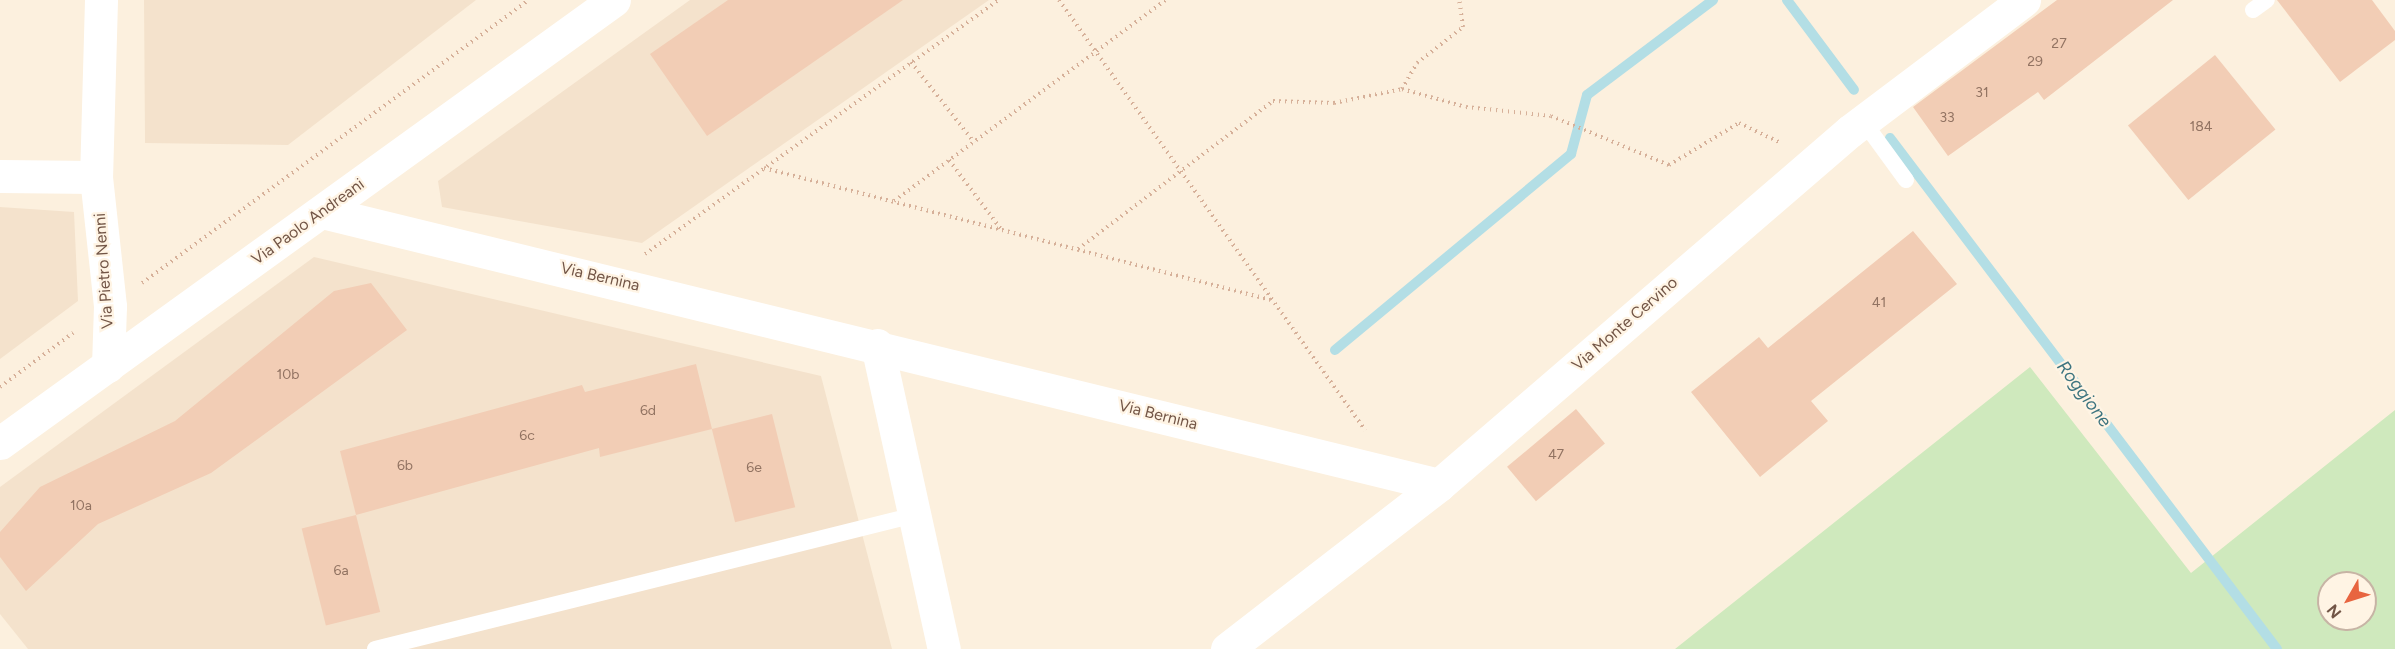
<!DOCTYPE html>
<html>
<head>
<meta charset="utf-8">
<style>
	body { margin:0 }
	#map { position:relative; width:2395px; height:649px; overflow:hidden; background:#fcf0de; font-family:Figtree,sans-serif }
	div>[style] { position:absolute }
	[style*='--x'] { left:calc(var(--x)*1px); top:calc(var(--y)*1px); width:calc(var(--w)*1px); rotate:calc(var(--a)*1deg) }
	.residential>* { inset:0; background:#f4e2cc }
	.green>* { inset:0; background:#cfe9bd }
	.stream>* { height:10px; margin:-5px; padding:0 5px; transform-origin:5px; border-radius:5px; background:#b3dee5 }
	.building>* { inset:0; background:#f2cdb5; transform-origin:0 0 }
	.path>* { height:4px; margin-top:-2px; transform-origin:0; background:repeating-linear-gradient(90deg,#d6b099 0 1.5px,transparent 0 6px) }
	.lane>* { height:16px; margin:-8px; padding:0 8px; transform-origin:8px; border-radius:8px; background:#fff }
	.street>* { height:33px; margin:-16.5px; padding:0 16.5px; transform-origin:16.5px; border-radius:16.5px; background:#fff }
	span { translate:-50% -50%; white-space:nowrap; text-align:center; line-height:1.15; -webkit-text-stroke:4.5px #fff4e4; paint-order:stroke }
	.number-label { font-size:14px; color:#927362 }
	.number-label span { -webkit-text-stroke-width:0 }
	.street-label { font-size:16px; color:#725546 }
	.water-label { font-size:18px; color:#3d747f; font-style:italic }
	.north { position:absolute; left:2317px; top:571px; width:60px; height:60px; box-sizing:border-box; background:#fff4e4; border:2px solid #c7b4a5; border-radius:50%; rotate:231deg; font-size:16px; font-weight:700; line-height:24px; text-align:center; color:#725546 }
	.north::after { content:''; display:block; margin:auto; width:21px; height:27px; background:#e86540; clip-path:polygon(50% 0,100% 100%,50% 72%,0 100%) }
</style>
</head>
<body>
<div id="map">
	<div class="residential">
		<div style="clip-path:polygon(144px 0,476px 0,288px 145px,145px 143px)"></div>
		<div style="clip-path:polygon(690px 0,989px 0,642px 243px,442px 207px,438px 181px)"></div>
		<div style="clip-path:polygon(0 207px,74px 212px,78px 301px,0 359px)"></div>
		<div style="clip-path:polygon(314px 257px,821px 376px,892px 649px,28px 649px,0 614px,0 487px)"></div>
	</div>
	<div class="green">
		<div style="clip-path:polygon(evenodd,2030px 367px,2191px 573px,2395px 410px,2395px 649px,1675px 649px,2030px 367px,2329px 583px,2365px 583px,2365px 619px,2329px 619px,2329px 583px)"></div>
	</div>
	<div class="stream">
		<div style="--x:1787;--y:0;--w:112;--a:53.3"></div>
		<div style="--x:1890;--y:138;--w:641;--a:52.86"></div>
		<div style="--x:1335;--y:350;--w:307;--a:-39.7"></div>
		<div style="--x:1571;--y:154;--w:61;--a:-74.8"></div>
		<div style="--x:1587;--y:95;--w:158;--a:-37"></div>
	</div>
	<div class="building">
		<div style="clip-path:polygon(728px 0,903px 0,707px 136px,650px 54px)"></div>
		<div style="clip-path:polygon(2057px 0,2173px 0,2044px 100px,2038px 92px,1948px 156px,1913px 107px)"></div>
		<div style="clip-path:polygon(2277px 0,2372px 0,2395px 31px,2395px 40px,2340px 82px)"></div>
		<div style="left:2215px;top:55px;width:96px;height:112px;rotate:51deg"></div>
		<div style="clip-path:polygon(1913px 231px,1957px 284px,1811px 401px,1828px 421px,1760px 477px,1691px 392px,1759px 337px,1768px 348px)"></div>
		<div style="clip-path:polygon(371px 283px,407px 330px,211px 473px,98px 524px,26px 591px,0 557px,0 532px,40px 487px,175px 421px,334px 291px)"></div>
		<div style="clip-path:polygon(696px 364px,712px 429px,600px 457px,599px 448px,356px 515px,340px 451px,582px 385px,585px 392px)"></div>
		<div style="left:1576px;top:409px;width:45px;height:90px;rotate:50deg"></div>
		<div style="left:772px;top:414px;width:96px;height:62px;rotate:76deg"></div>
		<div style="left:356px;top:515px;width:100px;height:56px;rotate:76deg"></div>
	</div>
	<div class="path">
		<div style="--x:1059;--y:0;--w:528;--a:54.56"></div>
		<div style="--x:911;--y:62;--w:102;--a:51.8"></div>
		<div style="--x:1402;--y:89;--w:30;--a:-60"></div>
		<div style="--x:1417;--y:63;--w:58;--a:-38"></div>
		<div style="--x:1463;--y:27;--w:27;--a:-98"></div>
		<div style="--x:949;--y:160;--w:86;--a:53"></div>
		<div style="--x:764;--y:168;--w:524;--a:14.59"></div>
		<div style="--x:894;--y:201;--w:338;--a:-36.5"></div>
		<div style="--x:1078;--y:249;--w:245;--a:-37.2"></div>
		<div style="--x:1273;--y:101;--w:61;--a:1.9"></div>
		<div style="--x:1334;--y:103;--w:69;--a:-11.6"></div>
		<div style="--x:1402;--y:89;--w:66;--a:15.7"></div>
		<div style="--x:1466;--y:107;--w:85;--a:6"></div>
		<div style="--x:1551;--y:116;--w:128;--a:22.6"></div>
		<div style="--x:1669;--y:165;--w:82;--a:-31"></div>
		<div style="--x:1739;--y:123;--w:47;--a:25.5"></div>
		<div style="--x:645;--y:254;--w:435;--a:-35.7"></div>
		<div style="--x:142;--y:283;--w:479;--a:-36.2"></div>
		<div style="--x:0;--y:387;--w:91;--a:-36.5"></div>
	</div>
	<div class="lane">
		<div style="--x:2253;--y:10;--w:17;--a:-36"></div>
		<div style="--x:1863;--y:121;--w:73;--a:53.9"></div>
		<div style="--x:375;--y:649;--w:556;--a:-13.94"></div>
	</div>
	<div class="street">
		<div style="--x:101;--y:0;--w:177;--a:91.6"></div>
		<div style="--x:96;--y:177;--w:130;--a:83.8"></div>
		<div style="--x:110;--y:306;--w:60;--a:91.9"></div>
		<div style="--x:0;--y:176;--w:96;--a:0.6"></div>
		<div style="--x:322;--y:212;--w:1150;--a:13.73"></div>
		<div style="--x:877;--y:345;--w:311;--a:77.6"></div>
		<div style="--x:0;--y:443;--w:757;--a:-35.81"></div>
		<div style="--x:1227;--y:649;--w:268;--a:-37.7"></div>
		<div style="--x:1439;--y:485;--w:542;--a:-40.74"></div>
		<div style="--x:1850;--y:131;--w:218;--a:-37"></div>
	</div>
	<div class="number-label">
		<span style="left:2059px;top:44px">27</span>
		<span style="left:2035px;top:62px">29</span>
		<span style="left:1982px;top:93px">31</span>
		<span style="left:1947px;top:118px">33</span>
		<span style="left:2201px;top:127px">184</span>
		<span style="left:1879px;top:303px">41</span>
		<span style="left:288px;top:375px">10b</span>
		<span style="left:648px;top:411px">6d</span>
		<span style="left:527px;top:436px">6c</span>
		<span style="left:1556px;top:455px">47</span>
		<span style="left:405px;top:466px">6b</span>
		<span style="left:754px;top:468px">6e</span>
		<span style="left:81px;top:506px">10a</span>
		<span style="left:341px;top:571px">6a</span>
	</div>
	<div class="street-label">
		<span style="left:308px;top:222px;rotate:-36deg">Via Paolo Andreani</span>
		<span style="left:104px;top:271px;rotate:-94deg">Via Pietro Nenni</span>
		<span style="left:600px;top:277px;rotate:13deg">Via Bernina</span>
		<span style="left:1625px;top:324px;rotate:-41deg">Via Monte Cervino</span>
		<span style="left:1158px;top:415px;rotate:14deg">Via Bernina</span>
	</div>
	<div class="water-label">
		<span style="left:2084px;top:394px;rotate:53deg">Roggione</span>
	</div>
	<div class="north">N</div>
</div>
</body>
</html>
